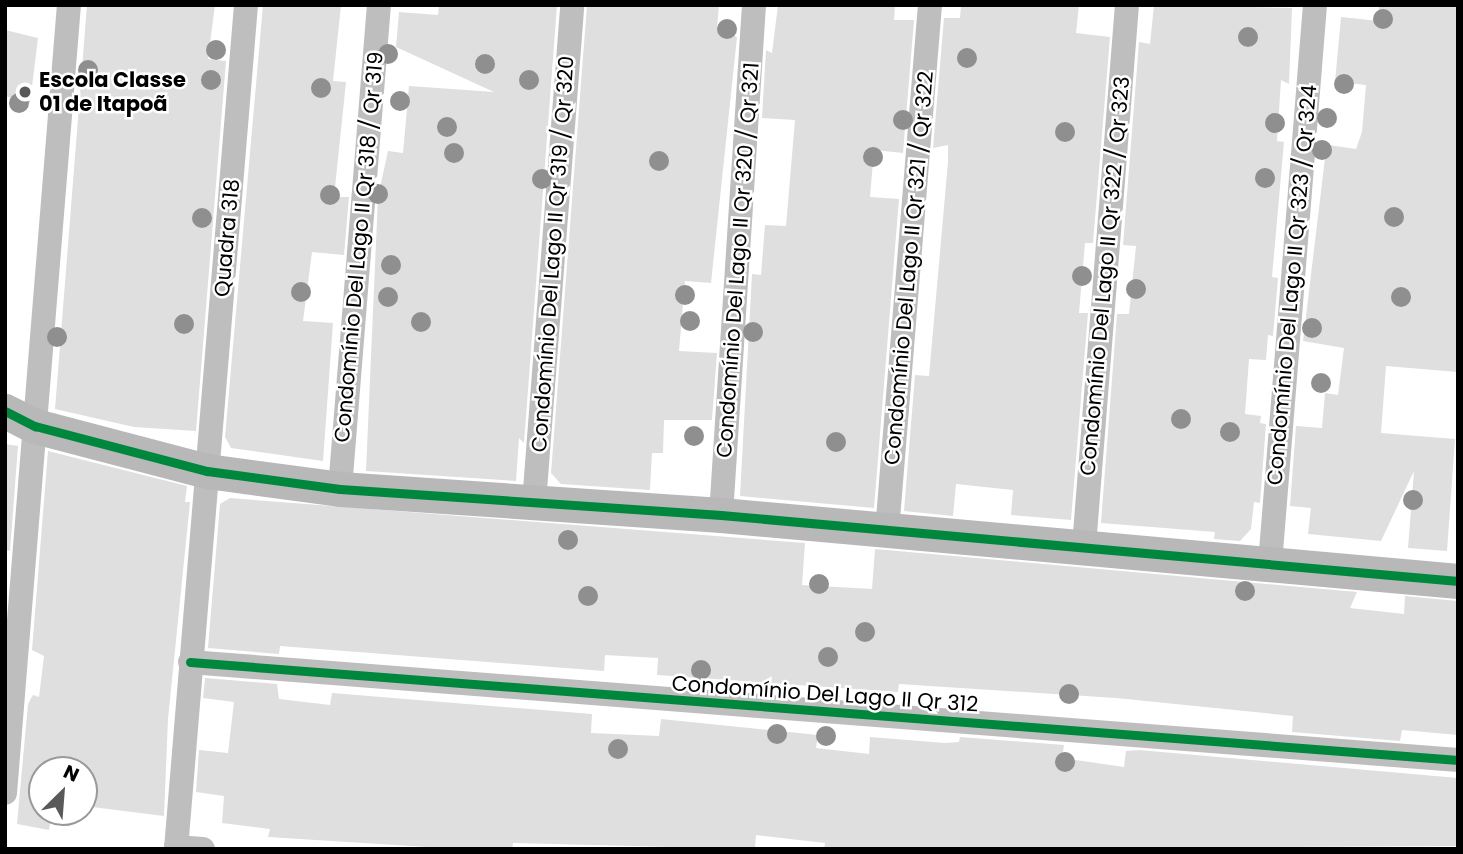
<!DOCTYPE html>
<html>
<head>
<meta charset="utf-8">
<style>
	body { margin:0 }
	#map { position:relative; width:1463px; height:854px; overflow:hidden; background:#fff; font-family:Poppins,sans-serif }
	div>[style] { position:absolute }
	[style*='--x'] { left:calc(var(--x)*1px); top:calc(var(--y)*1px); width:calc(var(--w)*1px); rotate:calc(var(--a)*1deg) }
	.building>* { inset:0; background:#dfdfdf }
	.street>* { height:24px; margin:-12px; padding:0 12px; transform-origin:12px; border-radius:12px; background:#bebebe }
	.secondary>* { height:35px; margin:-17.5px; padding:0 17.5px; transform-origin:17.5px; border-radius:17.5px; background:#b8b8b8 }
	.cycleway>* { height:9px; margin:-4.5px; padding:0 4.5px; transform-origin:4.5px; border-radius:4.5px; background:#00873e }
	.trees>* { width:20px; height:20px; margin:-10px; border-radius:50%; background:#8f8f8f }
	.dots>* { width:19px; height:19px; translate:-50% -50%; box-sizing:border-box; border:4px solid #fff; border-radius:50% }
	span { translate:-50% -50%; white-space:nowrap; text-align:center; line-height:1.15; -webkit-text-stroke:5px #fff; paint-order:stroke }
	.poi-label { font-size:21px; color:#000; font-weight:700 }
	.left { translate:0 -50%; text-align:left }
	.street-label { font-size:21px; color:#000 }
	.frame { position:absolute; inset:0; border:7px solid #000; pointer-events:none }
	.north { position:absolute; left:28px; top:756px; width:70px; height:70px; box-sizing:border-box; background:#fff; border:2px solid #999; border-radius:50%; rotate:25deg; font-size:19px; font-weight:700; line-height:28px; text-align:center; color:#000 }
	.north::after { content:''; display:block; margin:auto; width:24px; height:32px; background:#595959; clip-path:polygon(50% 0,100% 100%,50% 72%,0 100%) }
</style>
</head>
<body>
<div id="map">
	<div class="building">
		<div style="clip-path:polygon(87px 5px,215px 5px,208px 59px,226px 61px,196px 431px,134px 427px,55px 409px)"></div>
		<div style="clip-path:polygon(263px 5px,341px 5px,333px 81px,346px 82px,334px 197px,349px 197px,344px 255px,312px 252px,303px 321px,333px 323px,323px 461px,231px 448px,225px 437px)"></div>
		<div style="clip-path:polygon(439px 5px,557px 5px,524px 443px,519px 438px,516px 481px,366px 471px,378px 197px,388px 151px,403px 153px,409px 86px,494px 92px,396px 47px,399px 12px,438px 15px)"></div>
		<div style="clip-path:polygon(587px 5px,719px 5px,717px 27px,737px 37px,711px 283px,685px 281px,679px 351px,717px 353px,712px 420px,664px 420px,663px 453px,652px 453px,650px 490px,561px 484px,551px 473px)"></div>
		<div style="clip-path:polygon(778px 5px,895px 5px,894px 20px,914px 20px,903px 153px,874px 150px,870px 197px,899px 199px,874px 508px,740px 496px,752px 274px,761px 275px,765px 225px,786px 226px,795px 120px,762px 118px,766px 50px,772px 53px)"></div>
		<div style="clip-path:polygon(961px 5px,1079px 5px,1076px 33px,1110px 37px,1093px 243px,1085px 243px,1079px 313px,1088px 313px,1071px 520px,1011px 515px,1013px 490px,956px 484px,953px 516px,904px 511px,915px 375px,929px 376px,948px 162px,948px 145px,933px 148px,944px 18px,960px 18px)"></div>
		<div style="clip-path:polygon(1154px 5px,1292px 8px,1289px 84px,1281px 80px,1277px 141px,1284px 142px,1272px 277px,1278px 278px,1273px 336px,1268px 335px,1266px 360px,1249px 359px,1245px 414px,1261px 416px,1260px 423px,1266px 424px,1260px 503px,1254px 502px,1251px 529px,1240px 541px,1214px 539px,1215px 532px,1101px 523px,1117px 314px,1129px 314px,1136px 246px,1123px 245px,1139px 42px,1150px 44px)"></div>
		<div style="clip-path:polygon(1379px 5px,1458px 5px,1458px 372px,1386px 366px,1381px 433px,1455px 439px,1447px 551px,1408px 548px,1414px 471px,1381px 541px,1308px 534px,1311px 508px,1290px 506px,1296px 426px,1322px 428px,1325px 393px,1338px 395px,1344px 348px,1303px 341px,1326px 150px,1329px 145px,1356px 149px,1362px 132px,1366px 85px,1335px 82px,1341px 17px,1379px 21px)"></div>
		<div style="clip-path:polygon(5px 30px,38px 38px,30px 103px,5px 96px)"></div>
		<div style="clip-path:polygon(5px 444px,18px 446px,10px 551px,5px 550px)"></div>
		<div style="clip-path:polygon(48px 451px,187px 486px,185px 502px,190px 502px,168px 719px,164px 816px,84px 806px,84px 770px,42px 770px,42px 812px,52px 812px,49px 830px,17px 824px,28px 704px,33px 695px,39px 697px,44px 656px,32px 650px)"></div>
		<div style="clip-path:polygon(230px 498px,805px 543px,802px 585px,872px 589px,875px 549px,1357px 592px,1350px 608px,1404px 614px,1405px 596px,1458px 601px,1458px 735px,1402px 730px,1400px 741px,1292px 732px,1293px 716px,1116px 698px,899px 684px,898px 692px,657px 675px,658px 658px,605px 655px,604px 671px,280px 646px,279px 654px,208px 648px,220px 504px)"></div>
		<div style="clip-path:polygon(205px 678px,277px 684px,279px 699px,330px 705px,332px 693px,592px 714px,591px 733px,659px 736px,661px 719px,818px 735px,816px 748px,869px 754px,870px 737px,945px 743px,959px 742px,960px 737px,1064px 745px,1062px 758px,1124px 767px,1126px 751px,1139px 750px,1458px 778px,1458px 846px,824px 849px,825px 843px,756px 835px,755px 849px,513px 843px,512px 849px,459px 849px,268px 837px,270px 829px,222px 823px,224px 796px,196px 792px,199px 750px,228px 753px,234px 702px,203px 698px)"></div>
	</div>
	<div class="street">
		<div style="--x:340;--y:489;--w:486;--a:-85.4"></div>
		<div style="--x:534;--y:503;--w:499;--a:-85.6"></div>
		<div style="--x:721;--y:515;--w:511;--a:-86.3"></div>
		<div style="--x:887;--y:531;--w:528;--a:-85.33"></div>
		<div style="--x:1084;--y:546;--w:543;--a:-85.46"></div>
		<div style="--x:1270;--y:564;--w:561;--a:-85.4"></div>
		<div style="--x:190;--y:662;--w:1272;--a:4.42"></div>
		<div style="--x:5;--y:793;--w:791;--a:-85.36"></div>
		<div style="--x:176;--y:847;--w:27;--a:4"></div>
		<div style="--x:176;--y:849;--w:847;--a:-85.26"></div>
	</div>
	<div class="secondary">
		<div style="--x:5;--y:411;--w:34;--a:27"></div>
		<div style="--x:35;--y:426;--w:178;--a:14.7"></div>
		<div style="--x:207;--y:471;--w:134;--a:7.7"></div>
		<div style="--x:340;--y:489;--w:382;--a:3.9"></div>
		<div style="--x:721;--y:515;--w:740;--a:5.12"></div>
	</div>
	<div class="cycleway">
		<div style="--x:5;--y:411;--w:34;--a:27"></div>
		<div style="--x:35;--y:426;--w:178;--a:14.7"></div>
		<div style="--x:207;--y:471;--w:134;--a:7.7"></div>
		<div style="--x:340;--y:489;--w:382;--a:3.9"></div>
		<div style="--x:721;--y:515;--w:740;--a:5.12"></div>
		<div style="--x:190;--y:662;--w:1272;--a:4.42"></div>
	</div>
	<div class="trees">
		<div style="left:1383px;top:19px"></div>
		<div style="left:727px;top:29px"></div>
		<div style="left:1248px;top:37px"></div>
		<div style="left:216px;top:50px"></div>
		<div style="left:388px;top:54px"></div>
		<div style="left:967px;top:58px"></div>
		<div style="left:485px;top:64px"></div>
		<div style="left:88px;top:70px"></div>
		<div style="left:211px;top:80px"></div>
		<div style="left:529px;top:80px"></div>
		<div style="left:1344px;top:84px"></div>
		<div style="left:321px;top:88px"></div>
		<div style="left:400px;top:101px"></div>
		<div style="left:19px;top:103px"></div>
		<div style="left:1327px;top:118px"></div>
		<div style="left:903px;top:120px"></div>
		<div style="left:1275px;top:123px"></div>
		<div style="left:447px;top:127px"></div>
		<div style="left:1065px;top:132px"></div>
		<div style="left:1322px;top:150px"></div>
		<div style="left:454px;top:153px"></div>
		<div style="left:873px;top:157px"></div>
		<div style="left:659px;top:161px"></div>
		<div style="left:1265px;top:178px"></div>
		<div style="left:542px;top:179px"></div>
		<div style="left:378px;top:194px"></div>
		<div style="left:330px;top:195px"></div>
		<div style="left:1394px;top:217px"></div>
		<div style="left:202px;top:218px"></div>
		<div style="left:391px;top:265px"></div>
		<div style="left:1082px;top:276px"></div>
		<div style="left:1136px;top:289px"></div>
		<div style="left:301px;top:292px"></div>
		<div style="left:685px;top:295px"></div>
		<div style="left:388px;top:297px"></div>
		<div style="left:1401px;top:297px"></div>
		<div style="left:690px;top:321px"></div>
		<div style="left:421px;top:322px"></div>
		<div style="left:184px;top:324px"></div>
		<div style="left:1312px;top:328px"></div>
		<div style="left:753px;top:332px"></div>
		<div style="left:57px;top:337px"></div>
		<div style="left:1321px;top:383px"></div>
		<div style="left:1181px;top:419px"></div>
		<div style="left:1230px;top:432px"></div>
		<div style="left:694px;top:436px"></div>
		<div style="left:836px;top:442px"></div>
		<div style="left:1413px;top:500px"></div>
		<div style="left:568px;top:540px"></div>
		<div style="left:819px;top:584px"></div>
		<div style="left:1245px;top:591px"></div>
		<div style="left:588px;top:596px"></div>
		<div style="left:865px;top:632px"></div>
		<div style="left:828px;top:657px"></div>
		<div style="left:701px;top:670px"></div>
		<div style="left:1069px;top:694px"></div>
		<div style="left:777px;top:734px"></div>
		<div style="left:826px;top:736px"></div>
		<div style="left:618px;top:749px"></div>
		<div style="left:1065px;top:762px"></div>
	</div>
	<div class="dots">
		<div style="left:25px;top:92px;background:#595959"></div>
	</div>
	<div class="poi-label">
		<span class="left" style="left:39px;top:92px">Escola Classe<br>01 de Itapoã</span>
	</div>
	<div class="street-label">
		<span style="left:227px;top:238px;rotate:-85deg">Quadra 318</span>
		<span style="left:359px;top:247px;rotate:-85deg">Condomínio Del Lago II Qr 318 / Qr 319</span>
		<span style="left:553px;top:254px;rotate:-86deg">Condomínio Del Lago II Qr 319 / Qr 320</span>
		<span style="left:738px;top:260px;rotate:-86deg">Condomínio Del Lago II Qr 320 / Qr 321</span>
		<span style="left:909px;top:268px;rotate:-85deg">Condomínio Del Lago II Qr 321 / Qr 322</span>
		<span style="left:1105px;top:276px;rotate:-85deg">Condomínio Del Lago II Qr 322 / Qr 323</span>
		<span style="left:1292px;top:285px;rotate:-85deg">Condomínio Del Lago II Qr 323 / Qr 324</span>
		<span style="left:825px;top:694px;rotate:4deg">Condomínio Del Lago II Qr 312</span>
	</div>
	<div class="frame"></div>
	<div class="north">N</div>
</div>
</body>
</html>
